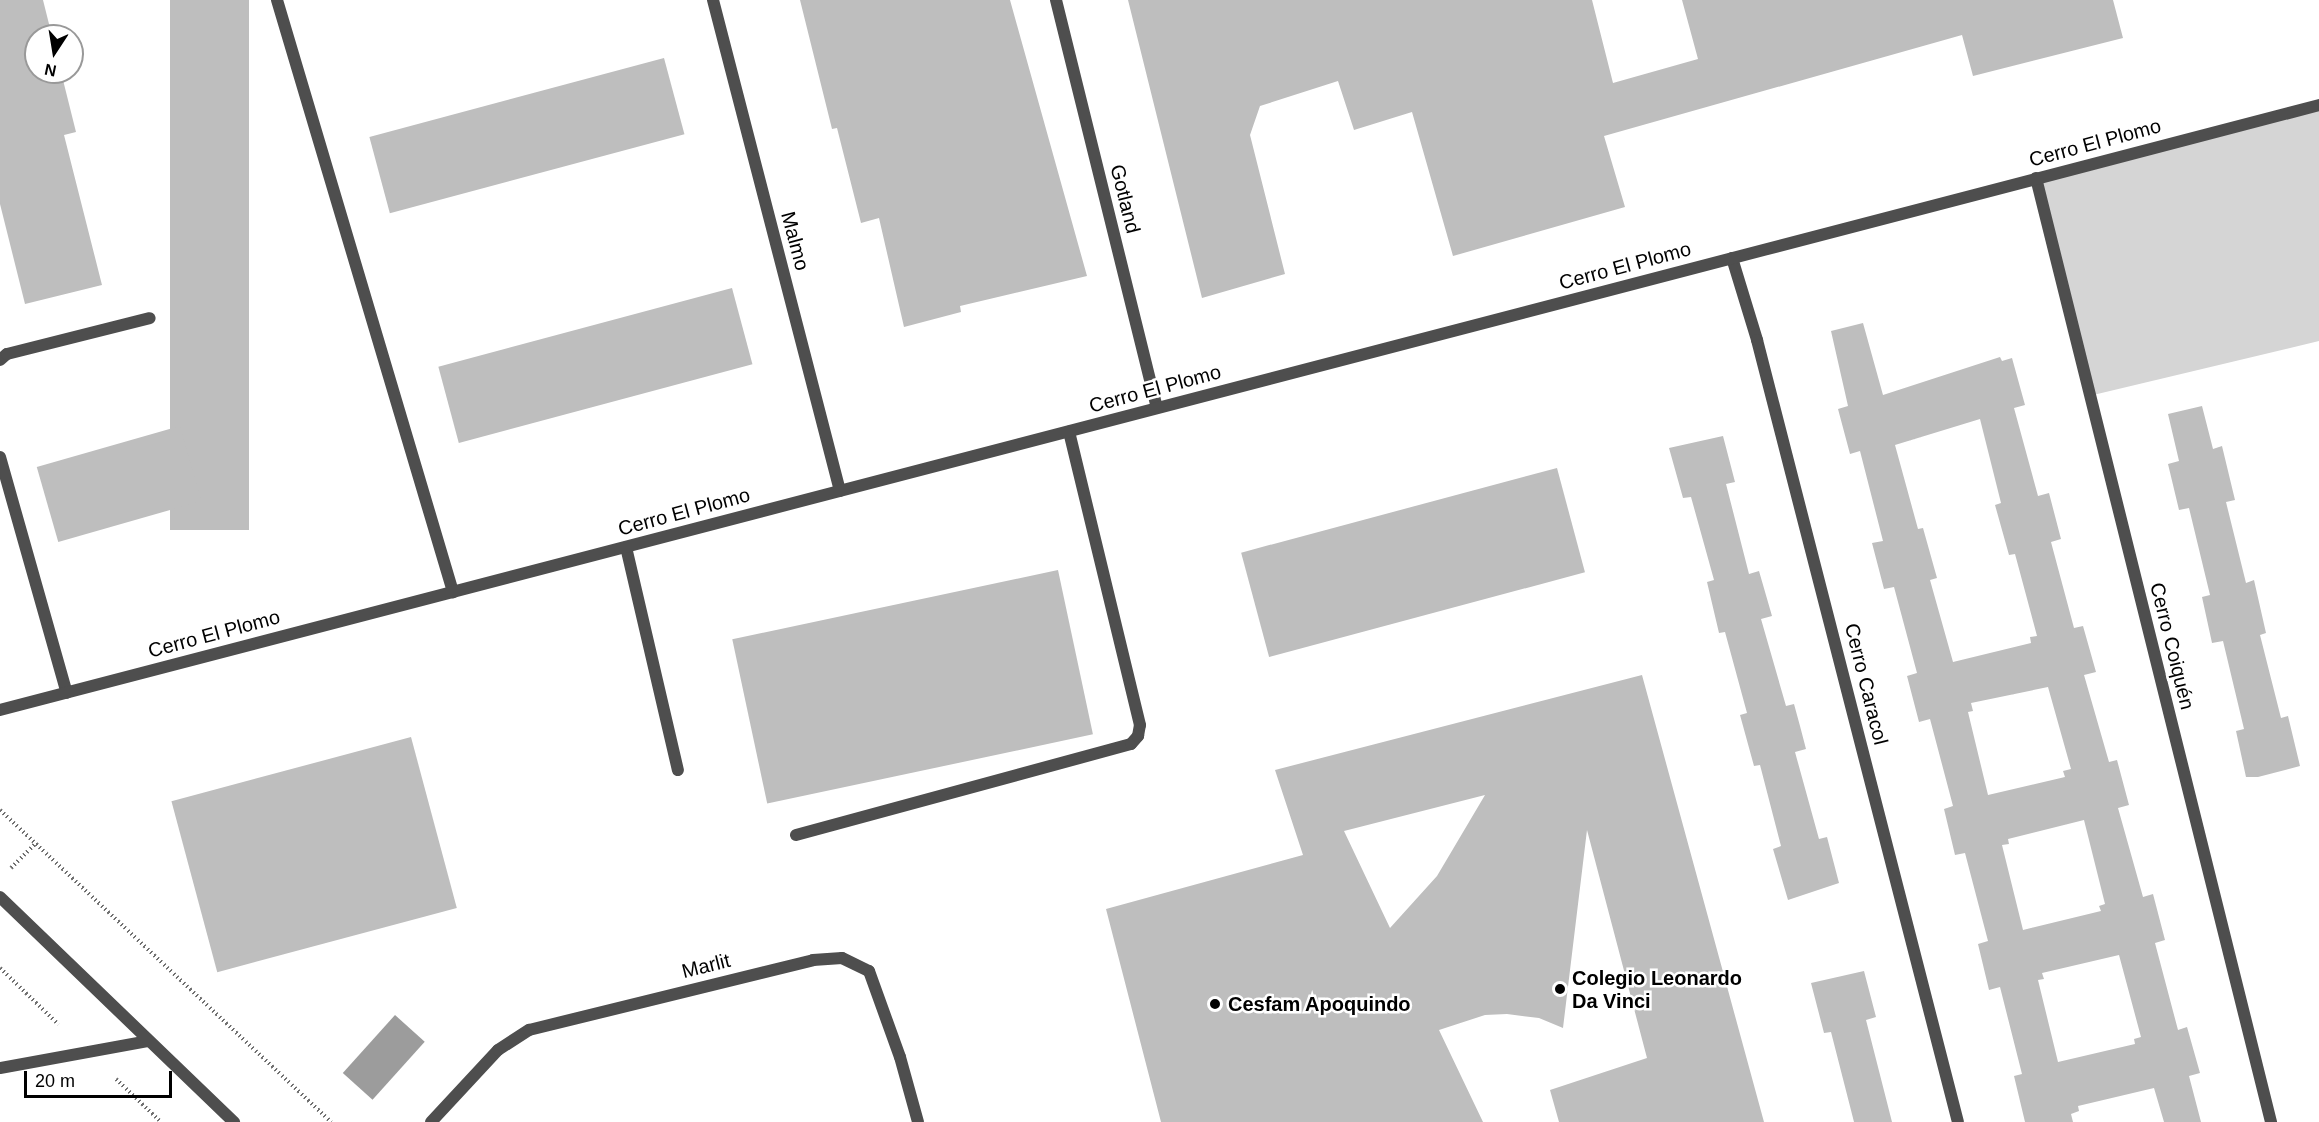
<!DOCTYPE html>
<html>
<head>
<meta charset="utf-8">
<style>
	body { margin:0 }
	#map { position:relative; width:2319px; height:1122px; overflow:hidden; background:#fff; font-family:Arial,sans-serif }
	div>[style] { position:absolute }
	[style*='--x'] { left:calc(var(--x)*1px); top:calc(var(--y)*1px); width:calc(var(--w)*1px); rotate:calc(var(--a)*1deg) }
	.green>* { inset:0; background:#d5d5d5 }
	.water>* { inset:0; background:#9c9c9c; transform-origin:0 0 }
	.building>* { inset:0; background:#bebebe; transform-origin:0 0 }
	.path>* { height:4px; margin-top:-2px; transform-origin:0; background:repeating-linear-gradient(90deg,#707070 0 1.5px,transparent 0 4.5px) }
	.service>* { height:12px; margin:-6px; padding:0 6px; transform-origin:6px; border-radius:6px; background:#4e4e4e }
	.minor>* { height:12px; margin:-6px; padding:0 6px; transform-origin:6px; border-radius:6px; background:#4e4e4e }
	.tertiary>* { height:12px; margin:-6px; padding:0 6px; transform-origin:6px; border-radius:6px; background:#4e4e4e }
	.dots>* { width:16px; height:16px; translate:-50% -50%; box-sizing:border-box; border:3px solid #fff; border-radius:50% }
	span { translate:-50% -50%; white-space:nowrap; text-align:center; line-height:1.15; -webkit-text-stroke:5px #fff; paint-order:stroke }
	.street-label { font-size:20px; color:#000 }
	.poi-label { font-size:20px; color:#000; font-weight:700 }
	.left { translate:0 -50%; text-align:left }
	.north { position:absolute; left:24px; top:24px; width:60px; height:60px; box-sizing:border-box; background:#fff; border:2px solid #999; border-radius:50%; rotate:192deg; font-size:16px; font-weight:700; line-height:24px; text-align:center; color:#000 }
	.north::after { content:''; display:block; margin:auto; width:21px; height:27px; background:#000; clip-path:polygon(50% 0,100% 100%,50% 72%,0 100%) }
	.scale { position:absolute; left:24px; top:1071px; width:148px; height:27px; box-sizing:border-box; border:3px solid #000; border-top:0; padding-left:8px; font-size:18px; line-height:21px; white-space:nowrap; color:#000; -webkit-text-stroke:4px #fff; paint-order:stroke }
</style>
</head>
<body>
<div id="map">
	<div class="green">
		<div style="clip-path:polygon(2319px 105px,2319px 341px,2089px 396px,2036px 178px)"></div>
	</div>
	<div class="water">
		<div style="left:395px;top:1015px;width:40px;height:78px;rotate:42deg"></div>
	</div>
	<div class="building">
		<div style="clip-path:polygon(0 0,43px 0,52px 36px,36px 36px,36px 72px,61px 72px,76px 132px,64px 135px,102px 285px,25px 304px,0 204px)"></div>
		<div style="left:170px;top:0;width:79px;height:530px"></div>
		<div style="clip-path:polygon(800px 0,1010px 0,1087px 276px,960px 306px,961px 312px,904px 327px,879px 218px,861px 223px,837px 128px,832px 129px)"></div>
		<div style="clip-path:polygon(1128px 0,1592px 0,1613px 83px,1698px 59px,1682px 0,2113px 0,2123px 38px,1973px 76px,1962px 35px,1604px 136px,1625px 207px,1453px 256px,1412px 112px,1354px 130px,1338px 81px,1260px 106px,1250px 135px,1285px 274px,1202px 298px)"></div>
		<div style="left:664px;top:58px;width:79px;height:305px;rotate:75deg"></div>
		<div style="left:732px;top:288px;width:79px;height:304px;rotate:75deg"></div>
		<div style="clip-path:polygon(evenodd,1863px 323px,1883px 395px,2000px 357px,2002px 361px,2012px 358px,2025px 405px,2014px 408px,2038px 496px,2049px 493px,2061px 539px,2051px 542px,2074px 628px,2083px 626px,2096px 672px,2084px 675px,2109px 762px,2117px 760px,2129px 805px,2118px 808px,2143px 897px,2153px 894px,2165px 940px,2155px 943px,2178px 1030px,2187px 1027px,2200px 1073px,2189px 1076px,2201px 1122px,2164px 1122px,2154px 1088px,2078px 1106px,2079px 1111px,2071px 1114px,2073px 1122px,2025px 1122px,2014px 1076px,2022px 1074px,2000px 987px,1989px 990px,1978px 944px,1988px 941px,1965px 853px,1955px 855px,1944px 809px,1953px 806px,1930px 719px,1919px 722px,1907px 676px,1917px 673px,1894px 587px,1884px 589px,1872px 543px,1883px 541px,1860px 451px,1850px 454px,1838px 409px,1848px 406px,1831px 331px,1863px 323px,1980px 419px,2001px 503px,1995px 505px,2009px 555px,2015px 554px,2037px 636px,2030px 637px,2031px 643px,1953px 662px,1930px 580px,1937px 578px,1923px 528px,1918px 529px,1895px 445px,1980px 419px,1863px 323px,2048px 687px,2071px 769px,2063px 771px,2065px 777px,1988px 795px,1968px 712px,1973px 711px,1971px 703px,2048px 687px,1863px 323px,2084px 820px,2105px 904px,2099px 906px,2101px 911px,2023px 930px,2002px 845px,2009px 844px,2008px 839px,2084px 820px,1863px 323px,2119px 955px,2141px 1037px,2134px 1039px,2135px 1044px,2058px 1062px,2038px 980px,2044px 979px,2042px 973px,2119px 955px)"></div>
		<div style="clip-path:polygon(2202px 406px,2213px 449px,2222px 446px,2235px 500px,2226px 502px,2246px 583px,2254px 580px,2266px 633px,2260px 635px,2281px 718px,2288px 716px,2300px 766px,2258px 777px,2246px 777px,2236px 731px,2244px 729px,2223px 641px,2212px 643px,2202px 597px,2210px 595px,2189px 508px,2179px 510px,2168px 464px,2179px 461px,2168px 414px)"></div>
		<div style="left:180px;top:426px;width:78px;height:149px;rotate:74deg"></div>
		<div style="clip-path:polygon(1723px 436px,1735px 482px,1726px 484px,1749px 574px,1759px 571px,1772px 616px,1761px 619px,1786px 706px,1794px 704px,1800px 726px,1806px 749px,1795px 752px,1819px 839px,1827px 837px,1839px 883px,1788px 900px,1773px 849px,1781px 846px,1760px 765px,1754px 766px,1740px 715px,1747px 713px,1725px 632px,1719px 633px,1707px 582px,1714px 580px,1691px 497px,1683px 498px,1669px 448px)"></div>
		<div style="left:1557px;top:468px;width:108px;height:327px;rotate:75deg"></div>
		<div style="left:1058px;top:570px;width:168px;height:333px;rotate:78deg"></div>
		<div style="clip-path:polygon(evenodd,1642px 675px,1764px 1122px,1559px 1122px,1550px 1090px,1647px 1058px,1587px 830px,1563px 1028px,1539px 1018px,1507px 1014px,1485px 1015px,1439px 1030px,1483px 1122px,1161px 1122px,1106px 909px,1303px 855px,1275px 770px,1642px 675px,1485px 795px,1437px 876px,1390px 928px,1344px 831px,1485px 795px)"></div>
		<div style="left:411px;top:737px;width:177px;height:248px;rotate:75deg"></div>
		<div style="clip-path:polygon(1864px 971px,1876px 1017px,1866px 1020px,1892px 1122px,1854px 1122px,1831px 1032px,1824px 1033px,1811px 983px)"></div>
	</div>
	<div class="path">
		<div style="--x:0;--y:810;--w:455;--a:43.3"></div>
		<div style="--x:11;--y:868;--w:35;--a:-45"></div>
		<div style="--x:0;--y:968;--w:81;--a:44"></div>
		<div style="--x:116;--y:1079;--w:62;--a:43.7"></div>
	</div>
	<div class="service">
		<div style="--x:277;--y:0;--w:618;--a:73.44"></div>
		<div style="--x:0;--y:360;--w:9;--a:-41"></div>
		<div style="--x:7;--y:354;--w:147;--a:-14.1"></div>
		<div style="--x:0;--y:457;--w:245;--a:74.2"></div>
		<div style="--x:626;--y:547;--w:229;--a:76.9"></div>
		<div style="--x:796;--y:835;--w:347;--a:-15.2"></div>
		<div style="--x:1131;--y:744;--w:11;--a:-49"></div>
		<div style="--x:1138;--y:736;--w:11;--a:-80"></div>
		<div style="--x:1140;--y:725;--w:302;--a:-103.6"></div>
	</div>
	<div class="minor">
		<div style="--x:713;--y:0;--w:507;--a:75.5"></div>
		<div style="--x:1056;--y:0;--w:420;--a:76.1"></div>
		<div style="--x:2036;--y:178;--w:973;--a:76.02"></div>
		<div style="--x:1732;--y:258;--w:86;--a:73"></div>
		<div style="--x:1757;--y:340;--w:807;--a:75.59"></div>
		<div style="--x:0;--y:710;--w:2397;--a:-14.62"></div>
		<div style="--x:0;--y:1068;--w:150;--a:-10.3"></div>
		<div style="--x:431;--y:1122;--w:98;--a:-47.1"></div>
		<div style="--x:498;--y:1050;--w:37;--a:-33"></div>
		<div style="--x:529;--y:1030;--w:292;--a:-13.8"></div>
		<div style="--x:813;--y:960;--w:29;--a:-4"></div>
		<div style="--x:842;--y:958;--w:30;--a:26"></div>
		<div style="--x:869;--y:971;--w:91;--a:70.2"></div>
		<div style="--x:900;--y:1057;--w:67;--a:74.5"></div>
	</div>
	<div class="tertiary">
		<div style="--x:0;--y:897;--w:325;--a:43.9"></div>
	</div>
	<div class="dots">
		<div style="left:1560px;top:989px;background:#000"></div>
		<div style="left:1215px;top:1004px;background:#000"></div>
	</div>
	<div class="street-label">
		<span style="left:2095px;top:143px;rotate:-15deg">Cerro El Plomo</span>
		<span style="left:1125px;top:199px;rotate:76deg">Gotland</span>
		<span style="left:795px;top:241px;rotate:75deg">Malmo</span>
		<span style="left:1625px;top:266px;rotate:-15deg">Cerro El Plomo</span>
		<span style="left:1155px;top:389px;rotate:-15deg">Cerro El Plomo</span>
		<span style="left:684px;top:512px;rotate:-15deg">Cerro El Plomo</span>
		<span style="left:214px;top:634px;rotate:-15deg">Cerro El Plomo</span>
		<span style="left:2172px;top:646px;rotate:76deg">Cerro Coiquén</span>
		<span style="left:1866px;top:684px;rotate:76deg">Cerro Caracol</span>
		<span style="left:706px;top:966px;rotate:-14deg">Marlit</span>
	</div>
	<div class="poi-label">
		<span class="left" style="left:1572px;top:990px">Colegio Leonardo<br>Da Vinci</span>
		<span class="left" style="left:1228px;top:1004px">Cesfam Apoquindo</span>
	</div>
	<div class="north">N</div>
	<div class="scale">20 m</div>
</div>
</body>
</html>
